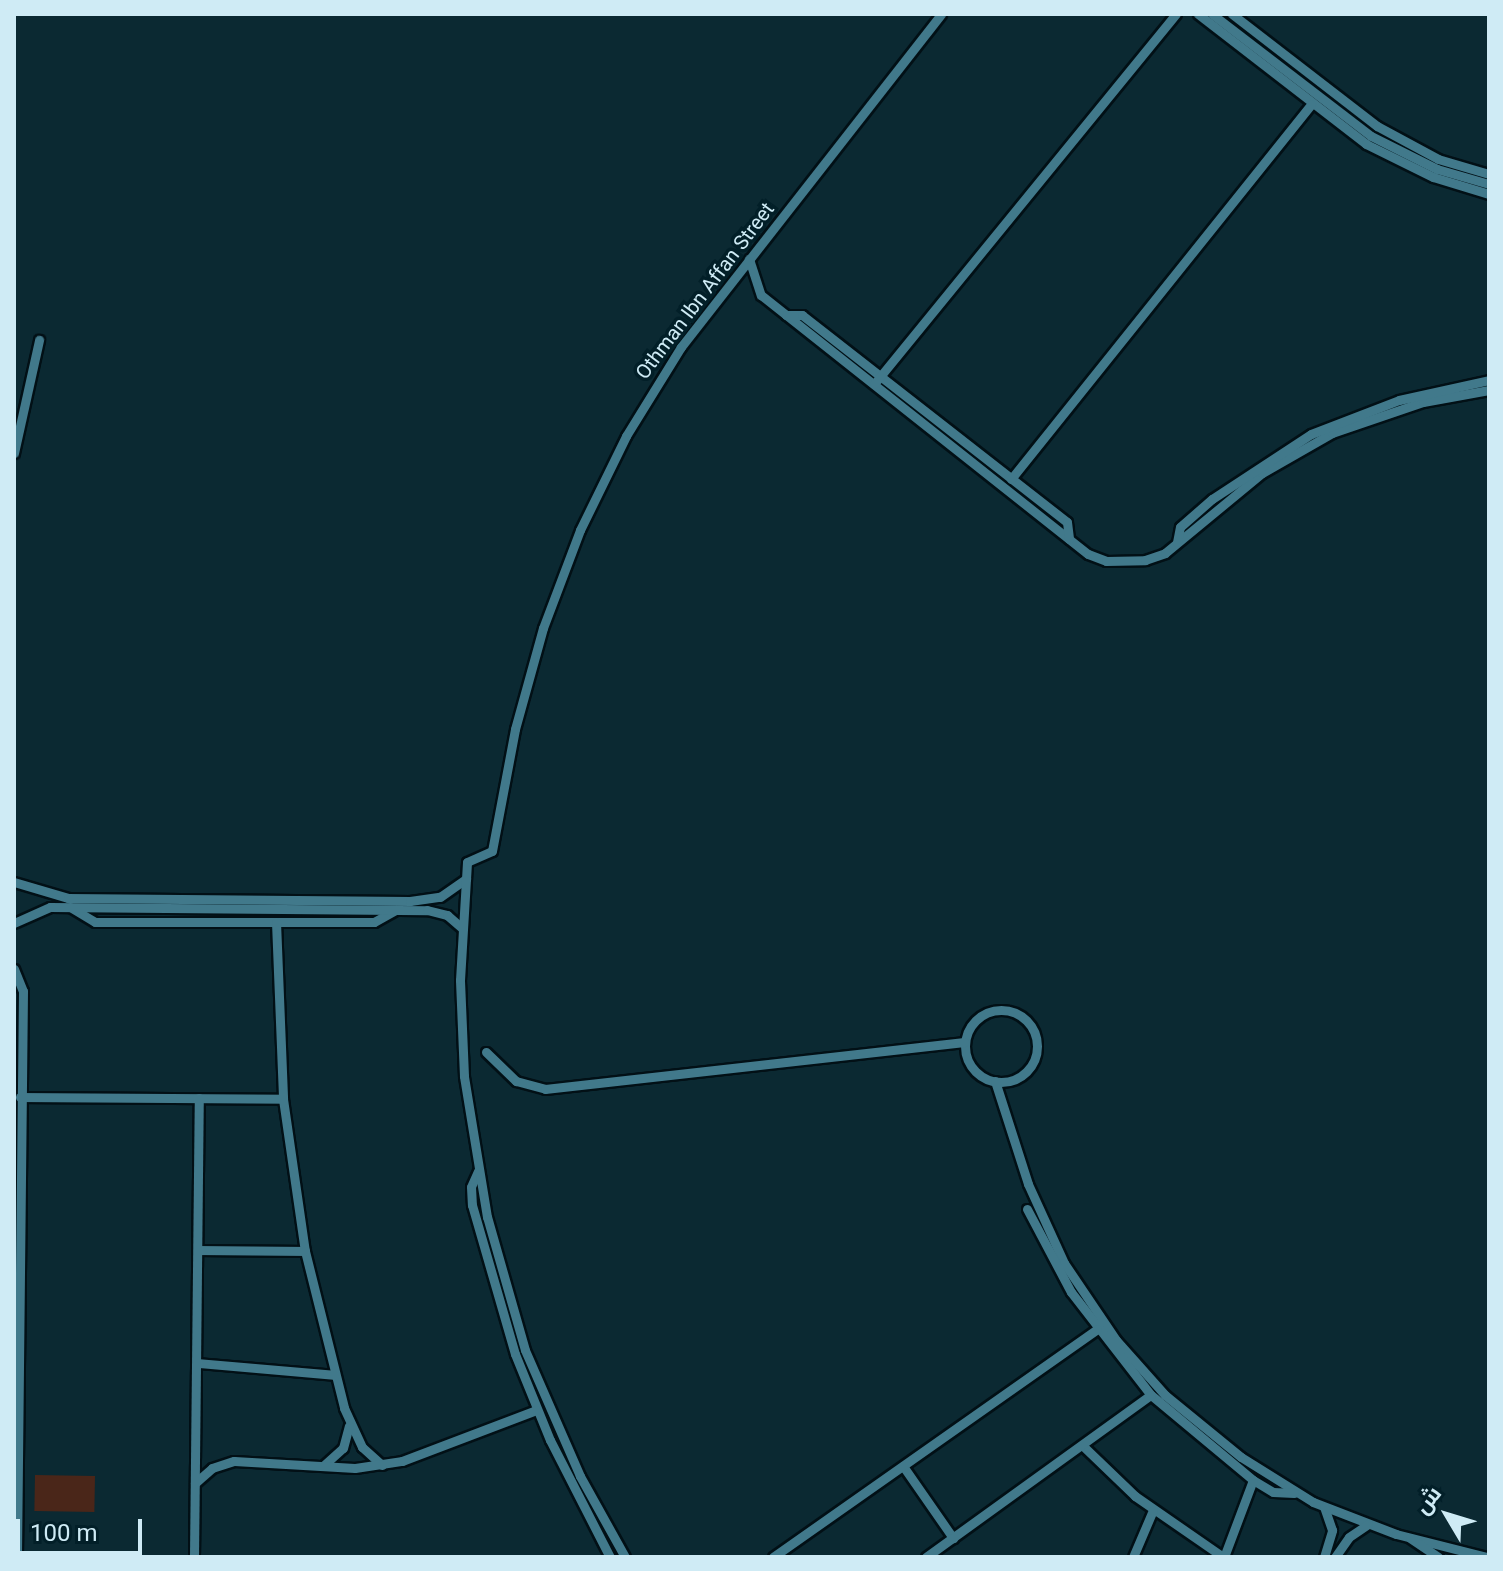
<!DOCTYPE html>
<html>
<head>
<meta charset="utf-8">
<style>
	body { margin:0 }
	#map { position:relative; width:1503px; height:1571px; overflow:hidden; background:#0b2932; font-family:Roboto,Cairo,sans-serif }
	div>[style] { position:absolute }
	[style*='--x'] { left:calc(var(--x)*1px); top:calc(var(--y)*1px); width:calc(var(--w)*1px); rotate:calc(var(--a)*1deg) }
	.green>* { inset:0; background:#4a2619; transform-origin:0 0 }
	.roads { filter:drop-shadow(2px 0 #021016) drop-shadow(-2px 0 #021016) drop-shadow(0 2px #021016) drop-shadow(0 -2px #021016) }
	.minor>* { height:9px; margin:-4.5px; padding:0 4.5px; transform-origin:4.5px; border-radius:4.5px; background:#41798b }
	.minor>.ring { margin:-4.5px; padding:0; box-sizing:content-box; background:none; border:9px solid #41798b; border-radius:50% }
	span { translate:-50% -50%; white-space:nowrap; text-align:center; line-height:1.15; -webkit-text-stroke:7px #021f28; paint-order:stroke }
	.street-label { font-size:20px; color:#cfebf5 }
	.frame { position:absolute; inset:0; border:16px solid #cfebf5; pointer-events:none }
	.north { position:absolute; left:1407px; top:1475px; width:80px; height:80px; -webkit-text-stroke:6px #021f28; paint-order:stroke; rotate:308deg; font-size:22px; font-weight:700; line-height:32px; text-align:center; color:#cfebf5 }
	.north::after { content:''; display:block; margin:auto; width:28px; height:36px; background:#cfebf5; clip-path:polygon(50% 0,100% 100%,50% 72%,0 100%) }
	.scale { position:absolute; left:16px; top:1519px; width:126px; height:36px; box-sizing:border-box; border:4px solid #cfebf5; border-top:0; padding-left:10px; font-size:24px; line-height:28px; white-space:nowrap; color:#cfebf5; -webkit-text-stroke:6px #021f28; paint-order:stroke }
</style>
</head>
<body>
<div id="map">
	<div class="green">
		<div style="left:35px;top:1475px;width:60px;height:36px;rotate:1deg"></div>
	</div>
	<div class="roads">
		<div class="minor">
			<div style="--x:1198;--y:14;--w:212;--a:37.7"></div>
			<div style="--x:1366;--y:144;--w:75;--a:26.2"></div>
			<div style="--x:1433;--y:177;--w:59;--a:16.9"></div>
			<div style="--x:1212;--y:14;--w:200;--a:37.5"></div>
			<div style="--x:1371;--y:136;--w:74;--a:26.6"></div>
			<div style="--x:1437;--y:169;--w:54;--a:16.1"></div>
			<div style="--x:1232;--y:14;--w:183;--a:37.7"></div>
			<div style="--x:1377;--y:126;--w:69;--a:28.4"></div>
			<div style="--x:1438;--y:159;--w:53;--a:16.4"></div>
			<div style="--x:749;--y:259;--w:38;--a:72"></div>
			<div style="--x:761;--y:295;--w:417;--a:38.4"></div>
			<div style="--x:1088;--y:554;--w:19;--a:21"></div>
			<div style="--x:1106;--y:561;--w:39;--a:-1"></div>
			<div style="--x:1145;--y:560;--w:21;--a:-19"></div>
			<div style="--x:1165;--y:553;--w:126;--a:-39.5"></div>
			<div style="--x:1262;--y:473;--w:81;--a:-29.7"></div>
			<div style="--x:1332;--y:433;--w:96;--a:-18.8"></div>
			<div style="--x:1423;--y:402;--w:67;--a:-10.3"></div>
			<div style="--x:786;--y:315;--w:16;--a:0"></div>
			<div style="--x:802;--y:315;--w:336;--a:38"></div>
			<div style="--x:1067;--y:522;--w:17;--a:83"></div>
			<div style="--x:874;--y:384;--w:478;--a:-50.8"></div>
			<div style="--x:14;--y:453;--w:116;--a:-77.5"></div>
			<div style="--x:1011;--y:479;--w:480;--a:-51.3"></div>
			<div style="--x:1177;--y:542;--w:15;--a:-79"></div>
			<div style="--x:1180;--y:527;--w:43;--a:-41.2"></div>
			<div style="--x:1212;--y:499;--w:118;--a:-33.3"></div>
			<div style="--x:1311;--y:434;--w:94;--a:-21.1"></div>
			<div style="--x:1399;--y:400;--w:92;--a:-12.5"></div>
			<div style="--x:14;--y:882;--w:56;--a:16.5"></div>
			<div style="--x:68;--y:898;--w:342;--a:0.5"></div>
			<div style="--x:410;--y:901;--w:30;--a:-8"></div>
			<div style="--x:440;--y:897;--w:32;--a:-35"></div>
			<div style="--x:70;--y:907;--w:29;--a:31"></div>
			<div style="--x:95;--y:922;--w:279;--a:0"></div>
			<div style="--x:374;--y:922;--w:25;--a:-29"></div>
			<div style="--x:276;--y:922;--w:177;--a:87.7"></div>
			<div style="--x:283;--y:1099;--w:154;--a:81.8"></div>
			<div style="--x:305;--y:1251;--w:162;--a:76"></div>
			<div style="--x:344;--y:1408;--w:43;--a:65.2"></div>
			<div style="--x:362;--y:1447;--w:27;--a:42"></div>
			<div style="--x:14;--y:923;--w:39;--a:-24"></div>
			<div style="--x:50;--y:907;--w:377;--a:0.5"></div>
			<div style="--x:427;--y:910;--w:21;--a:14"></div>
			<div style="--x:447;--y:915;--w:20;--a:41"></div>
			<div style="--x:14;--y:969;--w:24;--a:68"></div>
			<div style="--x:23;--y:991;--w:566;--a:90.61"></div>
			<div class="ring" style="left:965px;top:1010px;width:63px;height:63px"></div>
			<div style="--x:486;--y:1052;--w:42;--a:44"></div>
			<div style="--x:516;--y:1081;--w:30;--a:15"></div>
			<div style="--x:545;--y:1089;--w:422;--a:-6.4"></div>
			<div style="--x:995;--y:1081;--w:108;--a:72.2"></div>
			<div style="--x:1028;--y:1184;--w:87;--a:65.5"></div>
			<div style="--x:1064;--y:1263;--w:93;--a:56"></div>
			<div style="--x:1116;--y:1340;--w:74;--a:48.3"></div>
			<div style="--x:1165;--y:1395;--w:98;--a:39.2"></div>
			<div style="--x:1241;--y:1457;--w:85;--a:32"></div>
			<div style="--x:1313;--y:1502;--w:89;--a:21.1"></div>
			<div style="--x:1396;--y:1534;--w:93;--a:14.3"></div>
			<div style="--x:20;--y:1097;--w:263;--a:0.4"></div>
			<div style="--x:478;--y:1171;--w:17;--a:114"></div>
			<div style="--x:471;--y:1187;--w:18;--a:87"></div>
			<div style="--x:472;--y:1205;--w:155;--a:73.9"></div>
			<div style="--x:515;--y:1354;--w:93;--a:67.9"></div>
			<div style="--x:550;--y:1440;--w:131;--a:62.9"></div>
			<div style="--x:1027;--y:1209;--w:94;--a:62.1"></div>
			<div style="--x:1071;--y:1292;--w:130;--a:52.2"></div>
			<div style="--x:1151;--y:1395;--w:133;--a:39.8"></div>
			<div style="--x:1253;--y:1480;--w:23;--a:31"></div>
			<div style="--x:1273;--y:1492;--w:21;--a:3"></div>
			<div style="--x:199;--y:1250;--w:106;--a:0.5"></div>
			<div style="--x:198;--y:1363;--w:137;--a:5"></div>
			<div style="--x:1082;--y:1445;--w:74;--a:43.9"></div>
			<div style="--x:1135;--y:1496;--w:107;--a:34.7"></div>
			<div style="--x:324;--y:1465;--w:25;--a:-42"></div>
			<div style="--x:343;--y:1448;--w:23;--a:-75"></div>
			<div style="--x:903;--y:1466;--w:88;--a:55.2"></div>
			<div style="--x:195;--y:1483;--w:23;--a:-41"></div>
			<div style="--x:212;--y:1468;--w:23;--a:-18"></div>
			<div style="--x:234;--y:1461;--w:121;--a:3.3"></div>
			<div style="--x:355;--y:1468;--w:48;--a:-8.5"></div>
			<div style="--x:402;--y:1461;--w:143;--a:-20.8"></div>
			<div style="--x:1410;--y:1538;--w:34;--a:34"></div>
			<div style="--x:194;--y:1557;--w:459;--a:-89.4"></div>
			<div style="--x:625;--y:1557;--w:93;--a:-119.1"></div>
			<div style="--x:580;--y:1476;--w:137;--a:-113.6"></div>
			<div style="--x:525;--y:1350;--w:138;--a:-105.9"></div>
			<div style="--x:487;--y:1217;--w:143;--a:-99.3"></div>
			<div style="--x:464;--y:1076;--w:96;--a:-92.4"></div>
			<div style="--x:460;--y:980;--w:118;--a:-86.6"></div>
			<div style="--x:467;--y:862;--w:27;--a:-24"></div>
			<div style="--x:492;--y:851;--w:124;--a:-79.3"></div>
			<div style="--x:515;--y:729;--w:105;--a:-74.5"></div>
			<div style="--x:543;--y:628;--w:105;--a:-69.3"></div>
			<div style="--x:580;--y:530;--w:105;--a:-63.9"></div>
			<div style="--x:626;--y:436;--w:105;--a:-58.3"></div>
			<div style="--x:681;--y:347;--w:422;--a:-52"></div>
			<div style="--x:773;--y:1557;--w:396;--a:-35.1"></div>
			<div style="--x:926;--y:1557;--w:277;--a:-35.8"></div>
			<div style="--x:1133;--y:1557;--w:51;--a:-66.9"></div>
			<div style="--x:1224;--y:1557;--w:82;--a:-69.4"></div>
			<div style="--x:1324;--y:1557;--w:28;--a:-73"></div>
			<div style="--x:1332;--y:1530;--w:24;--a:-109"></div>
			<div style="--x:1335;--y:1557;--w:24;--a:-55"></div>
			<div style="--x:1349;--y:1537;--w:23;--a:-34"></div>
		</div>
	</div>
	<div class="street-label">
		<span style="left:705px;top:291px;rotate:-53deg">Othman Ibn Affan Street</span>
	</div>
	<div class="frame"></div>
	<div class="north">ش</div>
	<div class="scale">100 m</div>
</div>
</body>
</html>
